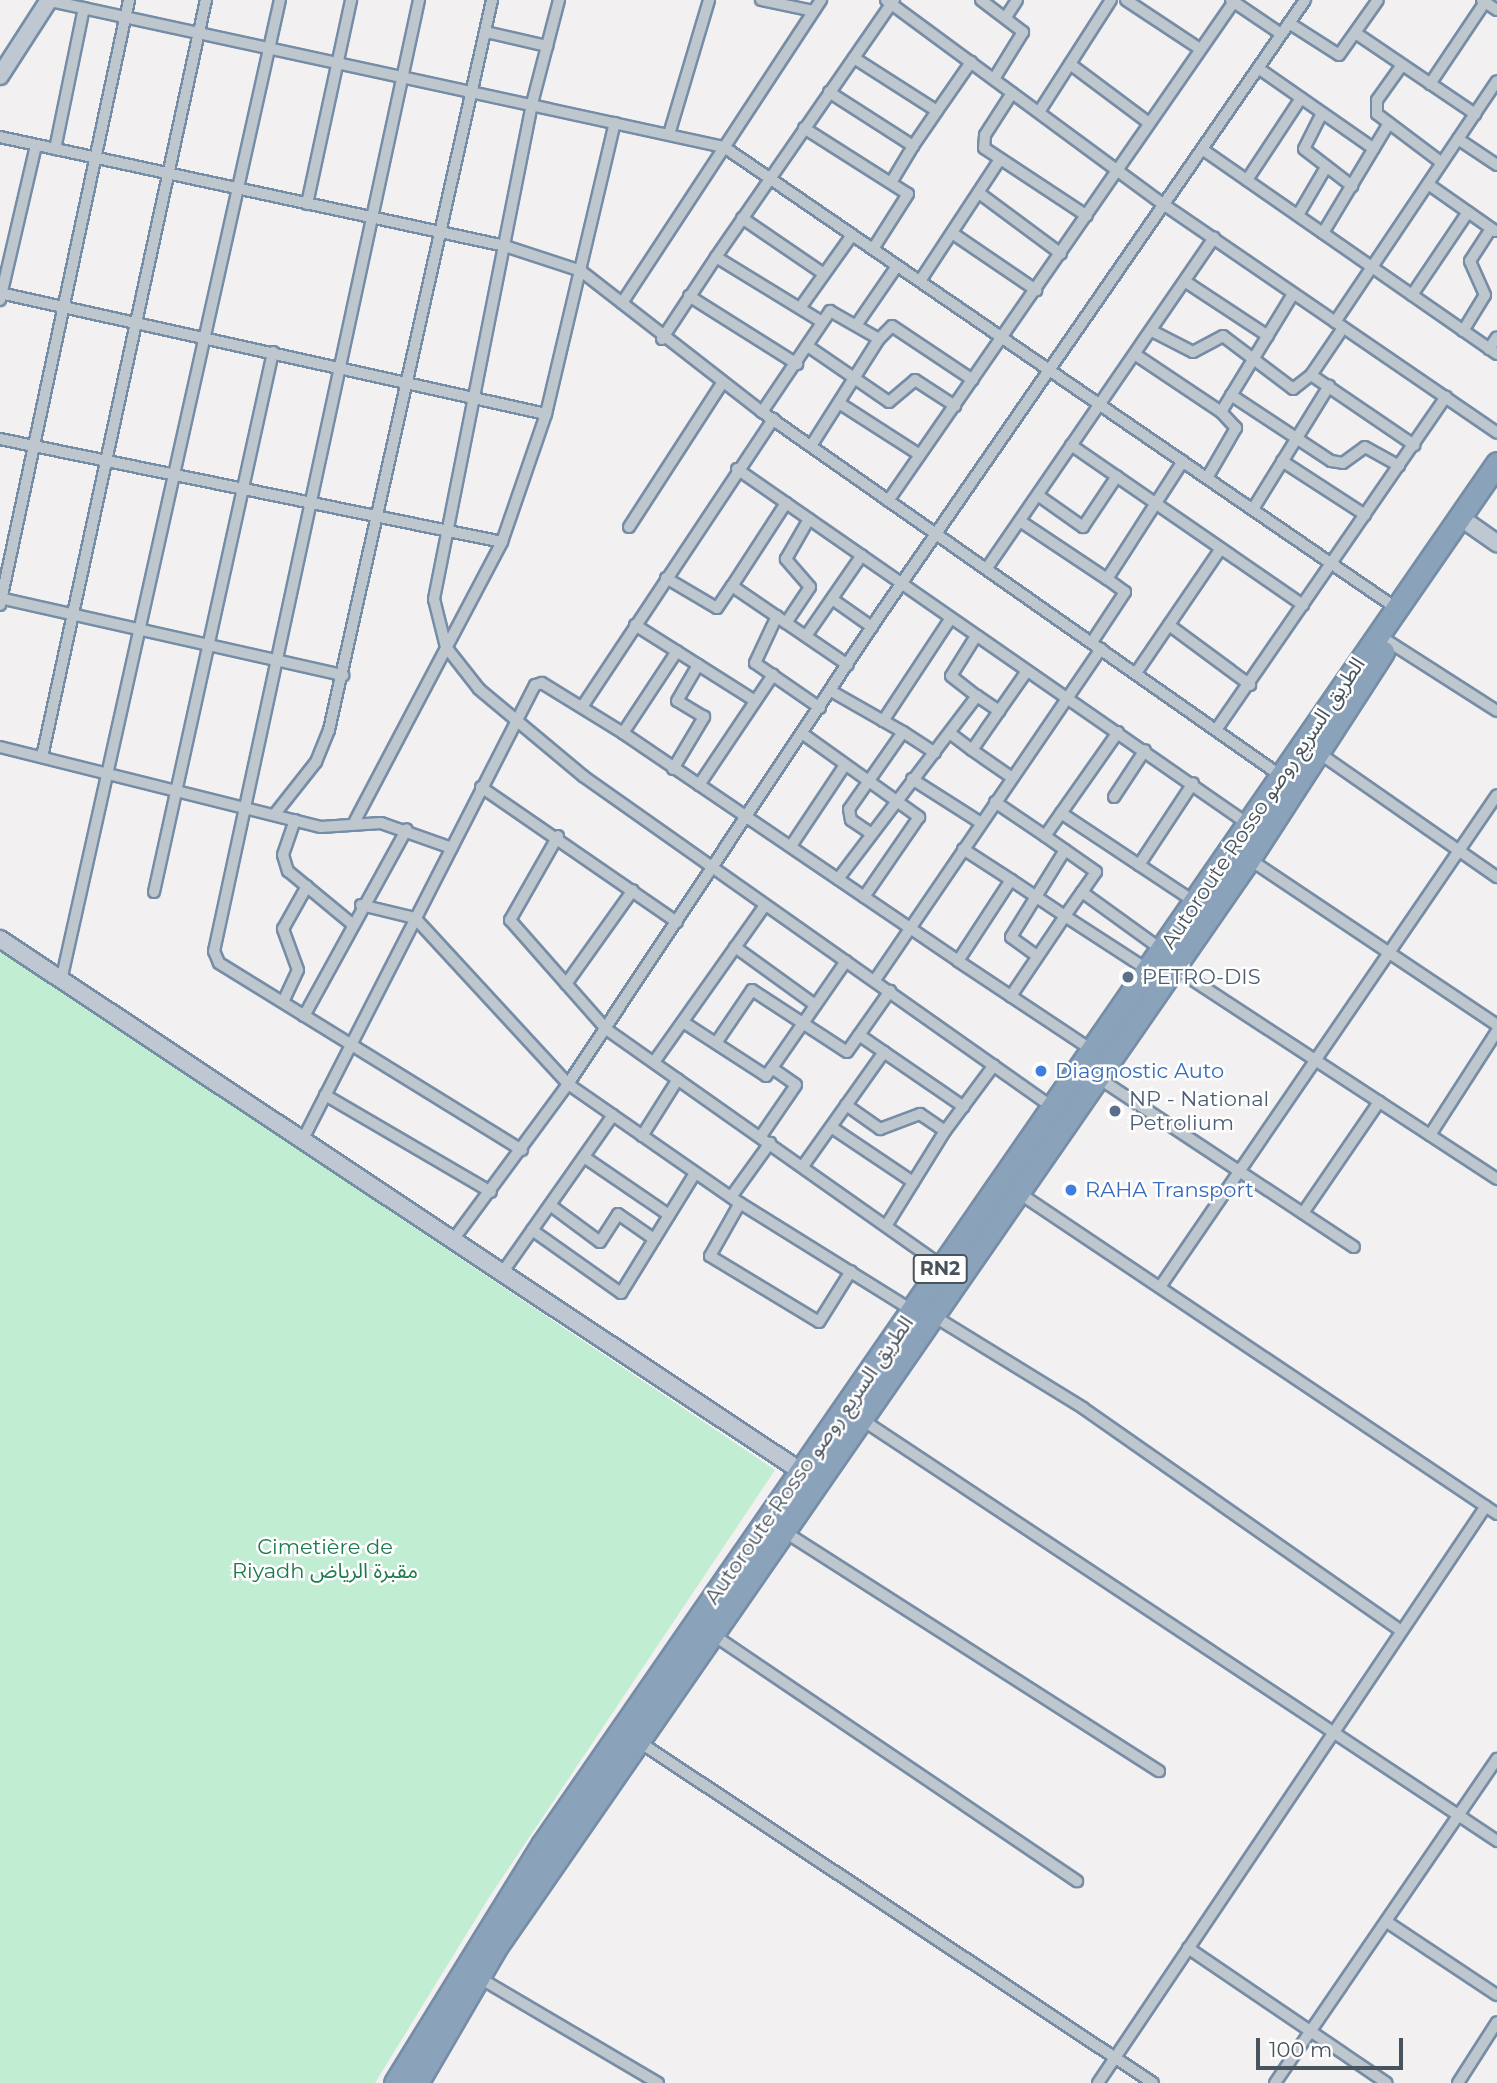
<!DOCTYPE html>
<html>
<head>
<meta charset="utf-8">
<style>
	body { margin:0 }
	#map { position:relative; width:1497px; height:2083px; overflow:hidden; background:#f2f0f0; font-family:Montserrat,"Noto Sans Arabic",sans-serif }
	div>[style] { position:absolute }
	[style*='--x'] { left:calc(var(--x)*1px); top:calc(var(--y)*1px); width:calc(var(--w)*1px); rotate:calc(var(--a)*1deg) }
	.green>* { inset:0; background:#c1edd3 }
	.roads { filter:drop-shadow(2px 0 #768da7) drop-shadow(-2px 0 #768da7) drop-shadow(0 2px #768da7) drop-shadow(0 -2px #768da7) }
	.street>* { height:10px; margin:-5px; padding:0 5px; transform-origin:5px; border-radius:5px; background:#bfc7ce }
	.secondary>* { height:16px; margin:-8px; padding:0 8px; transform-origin:8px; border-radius:8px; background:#bfc8d2 }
	.highway>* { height:21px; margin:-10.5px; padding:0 10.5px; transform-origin:10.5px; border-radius:10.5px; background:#8ba2bb }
	.dots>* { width:19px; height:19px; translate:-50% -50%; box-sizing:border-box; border:4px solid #fff; border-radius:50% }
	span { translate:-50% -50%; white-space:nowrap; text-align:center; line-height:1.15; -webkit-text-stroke:5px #fff; paint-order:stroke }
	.shield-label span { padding:2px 5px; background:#fff; border:2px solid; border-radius:5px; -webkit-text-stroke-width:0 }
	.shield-label { font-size:19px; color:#49535c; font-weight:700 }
	.street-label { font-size:21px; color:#49535c }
	.service-label { font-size:21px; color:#4e5e75 }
	.left { translate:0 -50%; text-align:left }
	.shop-label { font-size:21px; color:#366cbe }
	.park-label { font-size:21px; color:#1d7a4d }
	.scale { position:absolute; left:1256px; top:2038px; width:147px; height:32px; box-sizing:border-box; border:4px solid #49535c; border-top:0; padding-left:9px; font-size:21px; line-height:24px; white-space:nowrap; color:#49535c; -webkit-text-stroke:5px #fff; paint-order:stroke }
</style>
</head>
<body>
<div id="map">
	<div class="green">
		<div style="clip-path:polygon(0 949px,775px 1470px,488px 1899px,375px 2083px,0 2083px)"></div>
	</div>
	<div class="roads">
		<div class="street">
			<div style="--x:46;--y:0;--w:694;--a:12.23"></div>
			<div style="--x:724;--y:147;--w:815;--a:34.45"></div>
			<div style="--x:419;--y:0;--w:973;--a:102.16"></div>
			<div style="--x:214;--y:951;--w:13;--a:67"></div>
			<div style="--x:219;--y:963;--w:356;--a:31.7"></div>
			<div style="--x:559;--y:0;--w:107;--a:104.6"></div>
			<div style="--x:532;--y:104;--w:505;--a:101.2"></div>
			<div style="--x:434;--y:599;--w:49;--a:76"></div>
			<div style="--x:446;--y:647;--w:53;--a:51.8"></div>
			<div style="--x:479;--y:689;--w:136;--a:39.9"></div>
			<div style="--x:583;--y:776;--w:574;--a:35.21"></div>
			<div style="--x:761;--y:0;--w:53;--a:11.9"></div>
			<div style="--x:886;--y:0;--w:344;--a:36.4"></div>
			<div style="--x:1163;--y:204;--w:405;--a:34.4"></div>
			<div style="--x:981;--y:0;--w:53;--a:37.3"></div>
			<div style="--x:1023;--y:32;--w:55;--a:121.7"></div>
			<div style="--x:1126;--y:0;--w:89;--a:33.5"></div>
			<div style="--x:1231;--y:0;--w:60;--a:34.2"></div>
			<div style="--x:1482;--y:0;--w:18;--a:34"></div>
			<div style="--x:1006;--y:17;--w:20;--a:-57"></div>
			<div style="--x:1289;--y:23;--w:59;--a:32.6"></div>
			<div style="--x:1339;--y:55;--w:67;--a:-54.7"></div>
			<div style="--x:486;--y:32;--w:63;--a:12.9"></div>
			<div style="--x:1357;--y:34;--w:143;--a:34.1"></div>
			<div style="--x:854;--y:58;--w:98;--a:32.6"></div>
			<div style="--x:937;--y:111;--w:60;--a:-55.2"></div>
			<div style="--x:1070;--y:64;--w:99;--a:36.8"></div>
			<div style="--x:1402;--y:65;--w:43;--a:125.5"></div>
			<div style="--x:1377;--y:100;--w:14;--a:90"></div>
			<div style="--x:1377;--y:114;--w:81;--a:37"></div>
			<div style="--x:1258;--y:68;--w:141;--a:34.9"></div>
			<div style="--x:1430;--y:84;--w:99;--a:-56.1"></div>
			<div style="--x:829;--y:92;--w:100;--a:32.7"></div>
			<div style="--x:913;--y:146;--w:42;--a:-55.6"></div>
			<div style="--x:1012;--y:93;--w:50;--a:122.7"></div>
			<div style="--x:985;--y:135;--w:13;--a:94"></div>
			<div style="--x:984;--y:148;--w:123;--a:33.4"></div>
			<div style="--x:1039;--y:112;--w:133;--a:-57.3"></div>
			<div style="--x:1322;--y:113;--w:40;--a:116.6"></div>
			<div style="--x:1304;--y:149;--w:61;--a:37.6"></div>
			<div style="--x:804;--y:128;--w:123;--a:32.4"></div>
			<div style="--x:908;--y:194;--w:65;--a:122.5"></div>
			<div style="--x:670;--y:131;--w:137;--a:-73.4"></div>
			<div style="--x:0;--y:137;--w:517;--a:12.18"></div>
			<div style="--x:505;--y:246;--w:80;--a:18.2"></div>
			<div style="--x:581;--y:271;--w:229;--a:37.9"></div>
			<div style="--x:762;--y:412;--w:634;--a:35.04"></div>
			<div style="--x:1458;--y:139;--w:47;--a:33.7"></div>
			<div style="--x:55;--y:149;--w:144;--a:-78.4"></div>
			<div style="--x:1202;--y:149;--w:359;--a:34.8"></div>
			<div style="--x:1247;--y:180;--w:98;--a:-56.6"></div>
			<div style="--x:892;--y:181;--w:41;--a:-59"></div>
			<div style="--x:1428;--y:184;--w:82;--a:35"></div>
			<div style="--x:979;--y:193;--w:102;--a:36.6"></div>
			<div style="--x:307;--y:204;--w:209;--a:-77.8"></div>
			<div style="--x:1298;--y:215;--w:53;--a:-59.6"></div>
			<div style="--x:742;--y:218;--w:99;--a:34.3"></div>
			<div style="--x:952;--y:233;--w:102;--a:34.2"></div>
			<div style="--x:1323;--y:233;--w:128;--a:-59"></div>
			<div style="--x:716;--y:257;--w:313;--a:-55.3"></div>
			<div style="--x:920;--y:281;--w:146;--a:-56.7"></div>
			<div style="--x:1186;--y:282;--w:98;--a:33.4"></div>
			<div style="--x:0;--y:293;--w:559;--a:12.5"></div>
			<div style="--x:546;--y:414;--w:135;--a:109"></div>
			<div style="--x:502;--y:542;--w:315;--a:117.8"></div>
			<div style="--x:1412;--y:295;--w:100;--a:-56"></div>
			<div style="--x:689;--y:296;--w:128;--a:32.2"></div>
			<div style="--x:0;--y:300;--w:159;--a:-76.9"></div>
			<div style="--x:622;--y:303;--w:363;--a:-56.7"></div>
			<div style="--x:800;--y:308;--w:90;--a:-54.5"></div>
			<div style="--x:1335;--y:322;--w:290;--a:-56.1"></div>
			<div style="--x:857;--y:324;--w:70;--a:-55.4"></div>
			<div style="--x:1343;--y:328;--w:57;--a:124.2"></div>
			<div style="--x:1311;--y:375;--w:125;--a:34.2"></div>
			<div style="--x:1152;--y:331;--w:46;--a:27.1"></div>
			<div style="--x:1193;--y:352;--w:34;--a:-28"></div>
			<div style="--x:1223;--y:336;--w:88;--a:37.1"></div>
			<div style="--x:1293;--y:389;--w:23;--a:-38"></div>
			<div style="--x:1463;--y:331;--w:42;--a:-58.6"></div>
			<div style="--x:1485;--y:295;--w:37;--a:-114"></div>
			<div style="--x:1470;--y:261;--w:38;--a:-57"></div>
			<div style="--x:662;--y:339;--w:98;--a:-56.6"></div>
			<div style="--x:716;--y:257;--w:124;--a:31.5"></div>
			<div style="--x:809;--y:347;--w:97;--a:34.5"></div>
			<div style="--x:889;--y:402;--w:34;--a:-40"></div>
			<div style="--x:915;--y:380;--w:48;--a:33"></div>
			<div style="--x:1489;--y:349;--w:14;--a:-56"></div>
			<div style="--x:1136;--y:355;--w:102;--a:33.8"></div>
			<div style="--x:1221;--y:412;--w:138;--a:-58.6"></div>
			<div style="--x:1231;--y:395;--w:120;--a:33.4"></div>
			<div style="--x:1331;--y:461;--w:12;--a:9"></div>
			<div style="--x:1343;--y:463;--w:27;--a:-36"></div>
			<div style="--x:1365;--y:447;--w:39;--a:29"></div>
			<div style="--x:839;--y:403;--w:96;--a:32.7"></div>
			<div style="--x:762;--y:412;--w:122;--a:-56"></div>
			<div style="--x:830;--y:311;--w:56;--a:29.7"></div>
			<div style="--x:879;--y:339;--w:18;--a:-45"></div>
			<div style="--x:892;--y:326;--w:97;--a:33.7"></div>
			<div style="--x:546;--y:414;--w:299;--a:-76.7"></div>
			<div style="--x:0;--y:439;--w:512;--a:11.59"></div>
			<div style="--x:1071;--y:445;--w:282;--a:34.6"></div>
			<div style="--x:811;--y:446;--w:127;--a:-57.6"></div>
			<div style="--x:1282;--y:461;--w:99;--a:33"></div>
			<div style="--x:737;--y:469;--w:622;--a:34.79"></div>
			<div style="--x:1207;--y:478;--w:58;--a:-59.9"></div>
			<div style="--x:1236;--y:428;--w:22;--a:-133"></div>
			<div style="--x:1039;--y:496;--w:54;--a:35.2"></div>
			<div style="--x:1083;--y:527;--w:61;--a:-56.3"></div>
			<div style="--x:888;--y:501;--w:609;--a:-55.29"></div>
			<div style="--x:786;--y:503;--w:99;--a:123"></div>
			<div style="--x:732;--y:586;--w:140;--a:34.3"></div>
			<div style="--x:1253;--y:509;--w:145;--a:-58.3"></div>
			<div style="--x:1020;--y:521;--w:105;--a:33.7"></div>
			<div style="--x:629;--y:527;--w:171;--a:-57.1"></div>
			<div style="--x:987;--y:568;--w:401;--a:-55.5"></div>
			<div style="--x:666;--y:578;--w:59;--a:30.5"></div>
			<div style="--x:717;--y:608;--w:27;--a:-56"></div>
			<div style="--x:0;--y:598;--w:352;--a:12.7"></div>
			<div style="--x:832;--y:599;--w:49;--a:35"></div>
			<div style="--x:0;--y:605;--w:619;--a:-77.96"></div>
			<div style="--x:777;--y:616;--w:52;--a:115.1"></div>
			<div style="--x:755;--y:663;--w:79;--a:34.7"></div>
			<div style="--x:786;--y:623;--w:43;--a:-56.3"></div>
			<div style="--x:810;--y:587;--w:37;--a:-131"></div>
			<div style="--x:786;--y:559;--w:46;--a:-60.1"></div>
			<div style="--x:635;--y:625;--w:142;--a:32.3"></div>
			<div style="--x:1169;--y:625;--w:101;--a:36.5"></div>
			<div style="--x:806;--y:636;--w:98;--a:-55.3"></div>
			<div style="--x:976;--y:636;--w:47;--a:122"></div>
			<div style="--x:951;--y:676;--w:33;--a:38"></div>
			<div style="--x:1092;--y:642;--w:60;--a:-56.6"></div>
			<div style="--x:1125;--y:592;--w:22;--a:-144"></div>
			<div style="--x:1107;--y:579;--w:140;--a:-57.2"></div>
			<div style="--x:1389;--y:642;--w:128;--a:32.6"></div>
			<div style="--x:1136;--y:673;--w:149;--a:-55.7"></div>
			<div style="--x:831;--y:691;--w:83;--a:29.7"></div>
			<div style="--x:903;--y:732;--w:94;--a:125"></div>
			<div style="--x:849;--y:809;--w:11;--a:80"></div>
			<div style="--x:851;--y:820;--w:23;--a:34"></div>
			<div style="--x:582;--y:707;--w:346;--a:-56.4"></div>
			<div style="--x:883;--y:721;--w:123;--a:-56.6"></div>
			<div style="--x:1216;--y:730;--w:405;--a:-55.4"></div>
			<div style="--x:903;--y:732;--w:38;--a:33"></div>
			<div style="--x:623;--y:733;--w:98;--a:-56.6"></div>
			<div style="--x:803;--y:734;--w:143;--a:35.6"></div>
			<div style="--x:919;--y:817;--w:97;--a:124.5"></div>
			<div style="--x:951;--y:734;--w:26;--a:37"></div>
			<div style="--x:972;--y:750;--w:47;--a:-55.3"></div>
			<div style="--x:0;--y:747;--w:331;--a:14"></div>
			<div style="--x:321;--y:827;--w:60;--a:-3.8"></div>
			<div style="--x:381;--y:823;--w:75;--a:19.4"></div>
			<div style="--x:972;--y:750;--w:47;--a:34.7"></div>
			<div style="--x:1319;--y:753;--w:217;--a:34.9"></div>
			<div style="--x:42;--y:757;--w:775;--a:-77.78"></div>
			<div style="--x:673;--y:769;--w:61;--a:-59.2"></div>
			<div style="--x:704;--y:717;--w:31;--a:-149"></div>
			<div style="--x:677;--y:701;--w:42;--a:-59.7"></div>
			<div style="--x:912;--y:779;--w:82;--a:32.5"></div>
			<div style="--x:699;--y:785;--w:133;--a:-56.1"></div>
			<div style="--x:481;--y:787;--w:238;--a:34.6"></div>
			<div style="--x:1114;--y:797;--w:56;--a:-56.6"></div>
			<div style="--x:995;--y:802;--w:60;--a:34.2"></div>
			<div style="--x:1045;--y:836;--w:127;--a:-54.9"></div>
			<div style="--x:1061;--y:813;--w:161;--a:33.6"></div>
			<div style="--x:274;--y:815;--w:68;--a:-51.6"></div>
			<div style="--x:316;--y:762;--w:35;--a:-68"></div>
			<div style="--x:329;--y:730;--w:748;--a:-77.41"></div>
			<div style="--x:295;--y:820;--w:37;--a:109"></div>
			<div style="--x:283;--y:855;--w:17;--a:73"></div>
			<div style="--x:288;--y:871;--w:83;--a:39.6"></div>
			<div style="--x:558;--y:836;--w:97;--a:119.7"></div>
			<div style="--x:510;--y:920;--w:145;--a:48.6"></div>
			<div style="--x:606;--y:1029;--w:411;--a:35.2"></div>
			<div style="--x:791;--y:846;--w:97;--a:-56.3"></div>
			<div style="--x:1065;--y:850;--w:38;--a:35"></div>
			<div style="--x:1096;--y:872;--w:24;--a:125"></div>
			<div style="--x:1249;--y:859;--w:298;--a:33.8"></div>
			<div style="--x:1139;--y:865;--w:98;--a:-56.6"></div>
			<div style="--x:838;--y:879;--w:230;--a:-52.8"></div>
			<div style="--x:977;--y:696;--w:27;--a:34"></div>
			<div style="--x:999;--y:711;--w:49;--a:-55"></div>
			<div style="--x:1011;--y:880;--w:65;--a:33.7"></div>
			<div style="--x:1065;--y:916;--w:97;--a:124"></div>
			<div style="--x:154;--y:892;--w:553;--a:-77.57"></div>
			<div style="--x:361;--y:905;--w:56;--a:13.5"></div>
			<div style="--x:415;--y:918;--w:226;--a:47.3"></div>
			<div style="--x:568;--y:1084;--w:203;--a:34.8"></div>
			<div style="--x:735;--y:1200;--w:208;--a:31.9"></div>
			<div style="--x:735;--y:947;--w:99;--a:35.9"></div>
			<div style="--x:1037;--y:956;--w:32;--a:-144"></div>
			<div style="--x:1011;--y:937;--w:102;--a:-58.2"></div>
			<div style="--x:1065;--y:850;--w:24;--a:-145"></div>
			<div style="--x:958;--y:961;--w:161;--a:33.6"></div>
			<div style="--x:1173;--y:967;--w:387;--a:33.2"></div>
			<div style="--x:1148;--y:970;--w:99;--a:-147"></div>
			<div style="--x:1065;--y:916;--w:29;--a:-55"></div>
			<div style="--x:1082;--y:892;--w:99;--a:35.9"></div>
			<div style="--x:875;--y:980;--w:401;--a:-55.7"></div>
			<div style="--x:61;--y:981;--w:1005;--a:-77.42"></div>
			<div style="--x:566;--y:984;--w:115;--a:-54.5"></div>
			<div style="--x:283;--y:1002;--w:35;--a:-65"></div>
			<div style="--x:298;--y:970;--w:44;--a:-110.1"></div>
			<div style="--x:283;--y:929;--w:49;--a:-60.8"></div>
			<div style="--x:304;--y:1016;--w:213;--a:-61.2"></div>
			<div style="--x:683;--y:1022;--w:99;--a:33"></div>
			<div style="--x:766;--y:1076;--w:10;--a:-53"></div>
			<div style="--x:772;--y:1068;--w:29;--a:35"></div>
			<div style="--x:796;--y:1085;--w:62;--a:124.5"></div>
			<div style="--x:859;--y:1035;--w:127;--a:34.4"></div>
			<div style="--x:716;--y:1043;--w:64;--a:-55.8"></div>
			<div style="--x:752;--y:990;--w:113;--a:33.1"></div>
			<div style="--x:847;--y:1052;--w:75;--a:-54.8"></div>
			<div style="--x:654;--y:1062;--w:192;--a:-54.7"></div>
			<div style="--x:772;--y:1068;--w:130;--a:-55.3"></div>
			<div style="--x:1097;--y:1077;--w:308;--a:33.5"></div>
			<div style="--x:325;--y:1095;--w:192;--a:30.3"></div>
			<div style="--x:846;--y:1105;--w:42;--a:35.2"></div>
			<div style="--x:880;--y:1129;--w:43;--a:-20.6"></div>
			<div style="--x:920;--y:1114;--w:30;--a:34"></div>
			<div style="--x:945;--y:1131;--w:82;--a:-53.4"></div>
			<div style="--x:831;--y:1127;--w:99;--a:33.9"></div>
			<div style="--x:1430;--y:1135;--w:124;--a:-57.2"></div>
			<div style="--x:642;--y:1136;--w:67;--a:-57.7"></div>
			<div style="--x:302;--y:1141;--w:512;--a:-62.93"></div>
			<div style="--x:535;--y:685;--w:7;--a:-16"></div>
			<div style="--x:542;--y:683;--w:95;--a:31.7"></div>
			<div style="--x:623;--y:733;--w:405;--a:34.2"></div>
			<div style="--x:958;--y:961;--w:97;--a:-56.8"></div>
			<div style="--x:1011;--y:880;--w:57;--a:-147.1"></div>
			<div style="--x:584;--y:1157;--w:103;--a:34.3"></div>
			<div style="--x:803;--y:1166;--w:140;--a:-54.6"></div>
			<div style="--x:1019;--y:1193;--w:576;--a:33.88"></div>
			<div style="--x:731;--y:1197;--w:67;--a:-54.2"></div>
			<div style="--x:740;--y:1203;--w:61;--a:119.5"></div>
			<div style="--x:710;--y:1256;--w:127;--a:31.2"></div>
			<div style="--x:819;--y:1322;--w:60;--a:-57.9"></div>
			<div style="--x:550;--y:1205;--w:62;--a:36.5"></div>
			<div style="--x:600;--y:1242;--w:33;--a:-57"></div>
			<div style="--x:618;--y:1214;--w:44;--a:34.8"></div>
			<div style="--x:1303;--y:1213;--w:135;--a:-55.6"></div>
			<div style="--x:886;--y:1226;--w:112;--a:-58.2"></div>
			<div style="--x:532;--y:1230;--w:109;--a:35.3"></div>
			<div style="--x:621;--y:1293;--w:141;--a:-58.3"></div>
			<div style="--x:453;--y:1240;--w:194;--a:-53.6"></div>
			<div style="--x:568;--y:1084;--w:562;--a:-56.39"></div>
			<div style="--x:879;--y:616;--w:749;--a:-55.33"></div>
			<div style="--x:502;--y:1273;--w:193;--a:-54.9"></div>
			<div style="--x:1160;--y:1287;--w:596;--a:-55.59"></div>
			<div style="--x:932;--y:1315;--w:177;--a:31.6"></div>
			<div style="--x:1083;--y:1408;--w:388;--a:35"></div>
			<div style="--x:864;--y:1421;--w:760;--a:33.56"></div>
			<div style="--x:785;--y:1532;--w:444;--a:32.6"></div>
			<div style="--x:712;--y:1634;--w:441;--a:34.1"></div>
			<div style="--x:638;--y:1741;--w:618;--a:33.59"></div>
			<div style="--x:1387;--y:1922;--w:132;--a:33.6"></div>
			<div style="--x:1188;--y:1948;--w:240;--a:34.2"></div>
			<div style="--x:478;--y:1977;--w:209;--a:30.5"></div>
			<div style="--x:1098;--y:2083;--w:695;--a:-56.08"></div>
			<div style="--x:1275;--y:2083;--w:393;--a:-55.6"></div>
			<div style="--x:1458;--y:2083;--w:72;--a:-57.4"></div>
		</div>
		<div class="secondary">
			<div style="--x:0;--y:76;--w:90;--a:-57.2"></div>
			<div style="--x:1471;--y:525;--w:32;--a:35"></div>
			<div style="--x:0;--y:939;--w:970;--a:33.61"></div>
		</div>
		<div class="highway">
			<div style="--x:395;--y:2083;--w:280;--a:-58.3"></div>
			<div style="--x:542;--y:1845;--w:1680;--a:-55.35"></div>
			<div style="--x:417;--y:2083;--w:157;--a:-59.8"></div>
			<div style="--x:496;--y:1947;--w:1323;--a:-55.31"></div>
			<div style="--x:1249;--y:859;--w:247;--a:-57.1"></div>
		</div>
	</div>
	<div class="dots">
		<div style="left:1128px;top:977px;background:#5c6f8a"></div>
		<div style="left:1041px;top:1071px;background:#3f7fe0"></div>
		<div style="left:1115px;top:1111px;background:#5c6f8a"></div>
		<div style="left:1071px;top:1190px;background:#3f7fe0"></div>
	</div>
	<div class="shield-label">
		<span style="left:940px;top:1269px">RN2</span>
	</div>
	<div class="street-label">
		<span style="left:1263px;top:803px;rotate:-56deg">Autoroute Rosso الطريق السريع روصو</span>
		<span style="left:809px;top:1460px;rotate:-55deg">Autoroute Rosso الطريق السريع روصو</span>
	</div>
	<div class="service-label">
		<span class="left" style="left:1142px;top:977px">PETRO-DIS</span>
		<span class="left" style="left:1129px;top:1111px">NP - National<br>Petrolium</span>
	</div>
	<div class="shop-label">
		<span class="left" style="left:1055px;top:1071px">Diagnostic Auto</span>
		<span class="left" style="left:1085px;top:1190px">RAHA Transport</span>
	</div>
	<div class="park-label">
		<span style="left:325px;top:1559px">Cimetière de<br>Riyadh مقبرة الرياض</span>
	</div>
	<div class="scale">100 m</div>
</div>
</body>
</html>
